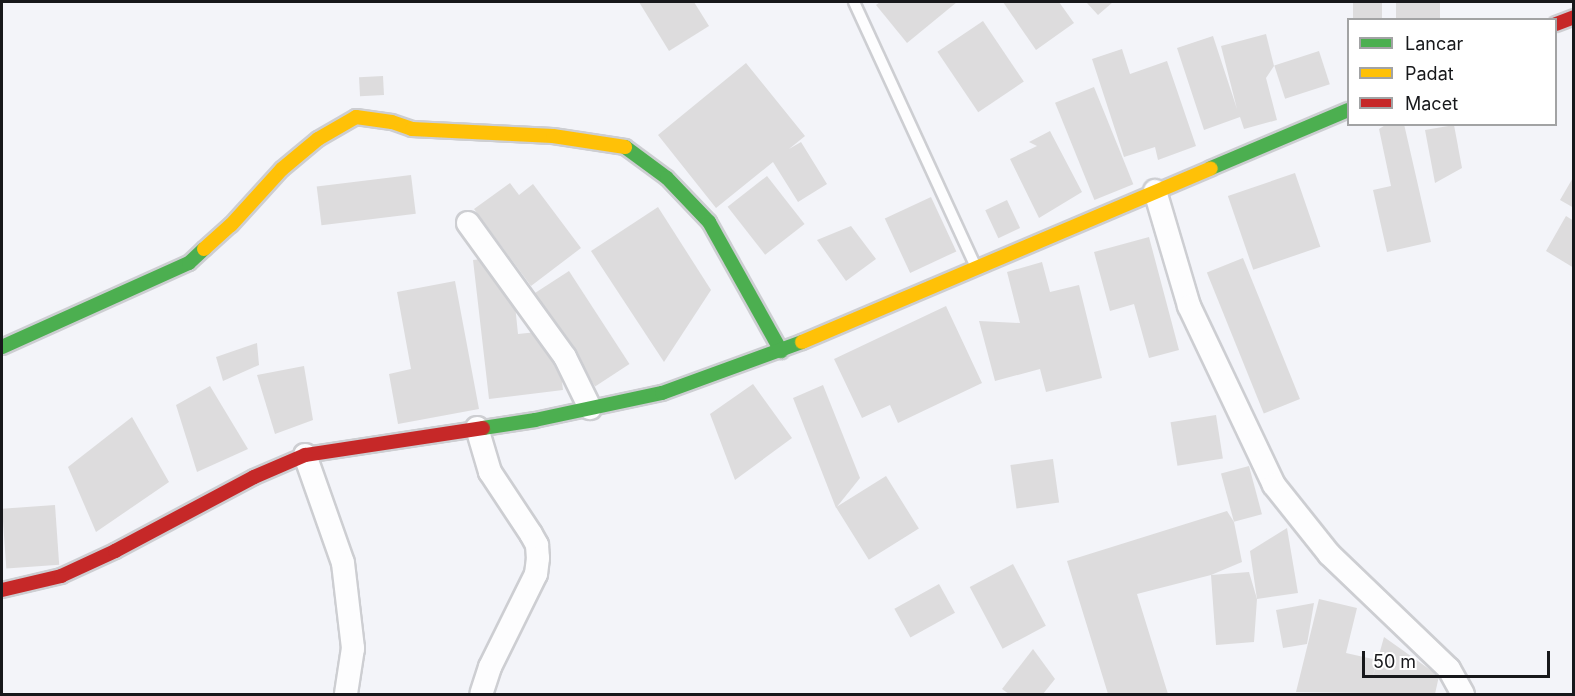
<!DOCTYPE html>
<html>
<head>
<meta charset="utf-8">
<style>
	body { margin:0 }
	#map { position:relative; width:1575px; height:696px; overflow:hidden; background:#f3f4f9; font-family:Inter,sans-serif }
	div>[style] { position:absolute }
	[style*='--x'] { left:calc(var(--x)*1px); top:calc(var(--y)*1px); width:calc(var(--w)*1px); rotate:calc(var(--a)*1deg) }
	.building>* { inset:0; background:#dddcdd; transform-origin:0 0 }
	.roads { filter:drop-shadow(2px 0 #cdced2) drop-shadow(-2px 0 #cdced2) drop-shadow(0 2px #cdced2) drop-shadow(0 -2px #cdced2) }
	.lane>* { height:10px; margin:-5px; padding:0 5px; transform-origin:5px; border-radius:5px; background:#fdfdfe }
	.street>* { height:22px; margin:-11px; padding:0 11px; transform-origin:11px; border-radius:11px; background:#fdfdfe }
	.fast>* { height:14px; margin:-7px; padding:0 7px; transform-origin:7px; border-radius:7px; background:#4caf50 }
	.slow>* { height:14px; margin:-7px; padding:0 7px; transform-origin:7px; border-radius:7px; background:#ffc107 }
	.jam>* { height:14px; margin:-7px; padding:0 7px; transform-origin:7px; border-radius:7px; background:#c62828 }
	span { translate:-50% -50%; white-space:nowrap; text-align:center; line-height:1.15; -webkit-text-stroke:4.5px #fff; paint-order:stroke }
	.frame { position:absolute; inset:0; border:3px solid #17181b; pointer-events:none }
	.legend { position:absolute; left:1347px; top:18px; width:210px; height:108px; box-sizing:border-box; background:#fff; border:2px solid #a2a3a4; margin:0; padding:8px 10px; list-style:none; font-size:18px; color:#17181b }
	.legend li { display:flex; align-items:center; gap:12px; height:30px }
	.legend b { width:30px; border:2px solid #a2a3a4 }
	.scale { position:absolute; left:1362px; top:651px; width:188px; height:27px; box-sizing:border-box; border:3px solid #17181b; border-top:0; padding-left:8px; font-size:18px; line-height:21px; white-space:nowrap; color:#17181b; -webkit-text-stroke:4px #fff; paint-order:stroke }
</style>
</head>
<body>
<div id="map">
	<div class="building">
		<div style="clip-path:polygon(639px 2px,694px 2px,709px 26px,669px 51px)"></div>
		<div style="clip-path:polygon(880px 2px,957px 2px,907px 43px,876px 5px)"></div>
		<div style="clip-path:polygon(1003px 2px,1059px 2px,1074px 23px,1036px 50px)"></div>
		<div style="clip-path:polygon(1086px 2px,1113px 2px,1098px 15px)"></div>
		<div style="left:1353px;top:2px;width:29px;height:18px"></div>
		<div style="left:1396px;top:2px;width:44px;height:18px"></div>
		<div style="left:983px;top:21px;width:73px;height:55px;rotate:56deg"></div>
		<div style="clip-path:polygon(1266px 34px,1274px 66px,1266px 78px,1277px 120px,1244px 129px,1240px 117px,1204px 130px,1177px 48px,1213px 36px,1237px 109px,1221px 46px)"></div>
		<div style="clip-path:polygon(1122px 49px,1130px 74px,1167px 61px,1196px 146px,1158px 160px,1155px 147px,1124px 157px,1092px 59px)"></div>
		<div style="left:1319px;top:51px;width:35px;height:47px;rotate:72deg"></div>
		<div style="clip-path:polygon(746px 63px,805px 136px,789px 149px,801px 142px,827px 184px,798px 202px,773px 162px,716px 208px,658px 135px)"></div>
		<div style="left:383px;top:76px;width:19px;height:24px;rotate:87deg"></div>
		<div style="left:1094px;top:87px;width:105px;height:42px;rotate:68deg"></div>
		<div style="clip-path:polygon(1387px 124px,1404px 124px,1431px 242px,1387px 252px,1373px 190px,1391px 186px,1379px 129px)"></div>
		<div style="clip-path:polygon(1454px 125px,1462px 168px,1435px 183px,1425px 130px)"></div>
		<div style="clip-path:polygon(1050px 131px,1082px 192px,1039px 218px,1010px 159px,1037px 146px,1029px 142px)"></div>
		<div style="left:1295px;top:173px;width:78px;height:71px;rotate:71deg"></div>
		<div style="left:411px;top:175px;width:39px;height:95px;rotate:83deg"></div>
		<div style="left:767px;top:176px;width:61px;height:50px;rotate:52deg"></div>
		<div style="clip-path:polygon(1574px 176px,1574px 208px,1560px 200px)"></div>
		<div style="clip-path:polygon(510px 183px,519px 195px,533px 184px,581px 248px,531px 286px,474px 209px)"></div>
		<div style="left:931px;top:197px;width:60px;height:51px;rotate:65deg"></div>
		<div style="left:1007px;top:200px;width:31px;height:24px;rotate:65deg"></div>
		<div style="clip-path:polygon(658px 207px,711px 290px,664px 362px,591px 251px)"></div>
		<div style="clip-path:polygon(1566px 216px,1574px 221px,1574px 268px,1546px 251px)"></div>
		<div style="clip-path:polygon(851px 226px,876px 259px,846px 281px,817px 240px)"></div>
		<div style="clip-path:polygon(1149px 237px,1179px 350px,1149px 358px,1134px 304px,1110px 311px,1094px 252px)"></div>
		<div style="clip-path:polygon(510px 256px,518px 334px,556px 330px,563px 390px,489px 399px,473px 260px)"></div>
		<div style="left:1243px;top:258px;width:152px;height:39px;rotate:68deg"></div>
		<div style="clip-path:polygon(1042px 262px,1050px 292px,1079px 285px,1102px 378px,1046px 392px,1040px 369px,995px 381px,979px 321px,1020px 323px,1007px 272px)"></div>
		<div style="left:569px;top:271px;width:111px;height:41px;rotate:57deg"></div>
		<div style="clip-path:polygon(455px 281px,479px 409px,398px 424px,389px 374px,411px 369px,397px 292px)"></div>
		<div style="clip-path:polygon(946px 306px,982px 383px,898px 423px,890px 405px,862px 418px,834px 359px)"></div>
		<div style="clip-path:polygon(257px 343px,259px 365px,223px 381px,216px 357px)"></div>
		<div style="clip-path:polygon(304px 366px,313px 420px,275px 434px,257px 375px)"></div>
		<div style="clip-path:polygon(753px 384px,792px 438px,735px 480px,710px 414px)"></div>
		<div style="clip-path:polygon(823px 385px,860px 478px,836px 508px,793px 398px)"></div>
		<div style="clip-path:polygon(210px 386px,248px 449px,197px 472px,176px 405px)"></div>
		<div style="left:1216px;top:415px;width:44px;height:46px;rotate:81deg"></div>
		<div style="clip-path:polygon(132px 417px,169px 482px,96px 532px,68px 467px)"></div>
		<div style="left:1053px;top:459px;width:44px;height:43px;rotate:82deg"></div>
		<div style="left:1249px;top:466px;width:50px;height:29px;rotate:75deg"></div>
		<div style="left:886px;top:476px;width:62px;height:59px;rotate:58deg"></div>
		<div style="left:55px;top:505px;width:60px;height:53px;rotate:86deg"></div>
		<div style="clip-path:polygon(1227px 511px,1234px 522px,1242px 562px,1211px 575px,1249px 572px,1257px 599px,1254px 642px,1216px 645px,1211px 575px,1137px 594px,1168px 694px,1108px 694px,1067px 561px)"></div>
		<div style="clip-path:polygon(1287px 528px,1298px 593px,1257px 599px,1250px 551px)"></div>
		<div style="left:1013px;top:564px;width:70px;height:49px;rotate:62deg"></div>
		<div style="left:939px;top:584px;width:33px;height:51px;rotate:61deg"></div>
		<div style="clip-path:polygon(1319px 599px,1357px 608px,1346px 653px,1377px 660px,1372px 680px,1384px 637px,1439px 676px,1435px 694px,1296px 692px)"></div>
		<div style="clip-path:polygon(1314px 603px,1307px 644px,1283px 648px,1276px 610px)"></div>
		<div style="clip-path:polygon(1033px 649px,1055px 679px,1043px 694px,1009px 694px,1002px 689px)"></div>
	</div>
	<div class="roads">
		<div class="lane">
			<div style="--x:854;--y:2;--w:287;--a:65.3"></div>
		</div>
		<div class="street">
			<div style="--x:1155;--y:191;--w:120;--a:73.5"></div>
			<div style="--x:1189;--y:306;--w:198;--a:64.6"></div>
			<div style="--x:1274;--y:485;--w:88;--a:51.4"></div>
			<div style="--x:1329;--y:554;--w:166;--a:43.8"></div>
			<div style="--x:1449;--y:669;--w:29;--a:61"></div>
			<div style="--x:468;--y:223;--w:165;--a:54.1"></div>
			<div style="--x:565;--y:357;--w:57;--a:63.9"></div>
			<div style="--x:477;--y:428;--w:46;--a:73.5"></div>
			<div style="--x:490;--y:472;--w:74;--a:56.5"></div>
			<div style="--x:531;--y:534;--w:13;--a:61"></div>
			<div style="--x:537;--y:545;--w:13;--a:86"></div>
			<div style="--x:538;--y:558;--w:16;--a:97"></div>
			<div style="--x:536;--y:574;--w:104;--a:116.3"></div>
			<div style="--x:490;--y:667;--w:28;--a:108"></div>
			<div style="--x:305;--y:455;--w:114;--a:70.6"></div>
			<div style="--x:343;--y:563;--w:86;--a:83.3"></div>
			<div style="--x:353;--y:648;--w:47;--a:98.7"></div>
		</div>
		<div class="fast">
			<div style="--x:625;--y:147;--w:52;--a:36.4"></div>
			<div style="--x:667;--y:178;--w:61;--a:46.3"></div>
			<div style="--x:709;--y:222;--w:148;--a:60.8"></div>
			<div style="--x:1211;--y:168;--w:149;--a:-22.9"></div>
			<div style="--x:2;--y:347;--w:205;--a:-24.2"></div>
			<div style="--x:189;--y:263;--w:21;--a:-43"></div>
			<div style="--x:483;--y:428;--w:53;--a:-8.7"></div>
			<div style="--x:535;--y:420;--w:130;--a:-12"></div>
			<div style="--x:662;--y:393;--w:149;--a:-20"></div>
		</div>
		<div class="slow">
			<div style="--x:204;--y:249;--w:36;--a:-42"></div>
			<div style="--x:231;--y:225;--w:76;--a:-47.7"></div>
			<div style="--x:282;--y:169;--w:47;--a:-39.8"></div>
			<div style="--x:318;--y:139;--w:44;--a:-30.1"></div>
			<div style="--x:356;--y:117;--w:36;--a:8"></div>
			<div style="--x:392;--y:122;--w:21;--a:19"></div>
			<div style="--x:412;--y:129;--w:141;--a:2.8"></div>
			<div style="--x:553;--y:136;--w:73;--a:8.7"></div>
			<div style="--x:802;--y:342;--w:444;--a:-23"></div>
		</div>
		<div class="jam">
			<div style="--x:1556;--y:24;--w:19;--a:-21"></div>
			<div style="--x:2;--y:590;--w:61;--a:-13.3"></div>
			<div style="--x:61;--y:576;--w:60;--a:-24.8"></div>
			<div style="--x:115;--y:551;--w:157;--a:-28"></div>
			<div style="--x:254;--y:477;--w:56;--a:-23.3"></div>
			<div style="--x:305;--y:455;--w:180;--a:-8.6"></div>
		</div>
	</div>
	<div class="frame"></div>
	<ul class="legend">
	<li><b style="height:8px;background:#4caf50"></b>Lancar</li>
	<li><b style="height:8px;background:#ffc107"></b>Padat</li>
	<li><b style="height:8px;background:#c62828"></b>Macet</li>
	</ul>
	<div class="scale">50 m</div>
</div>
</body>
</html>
